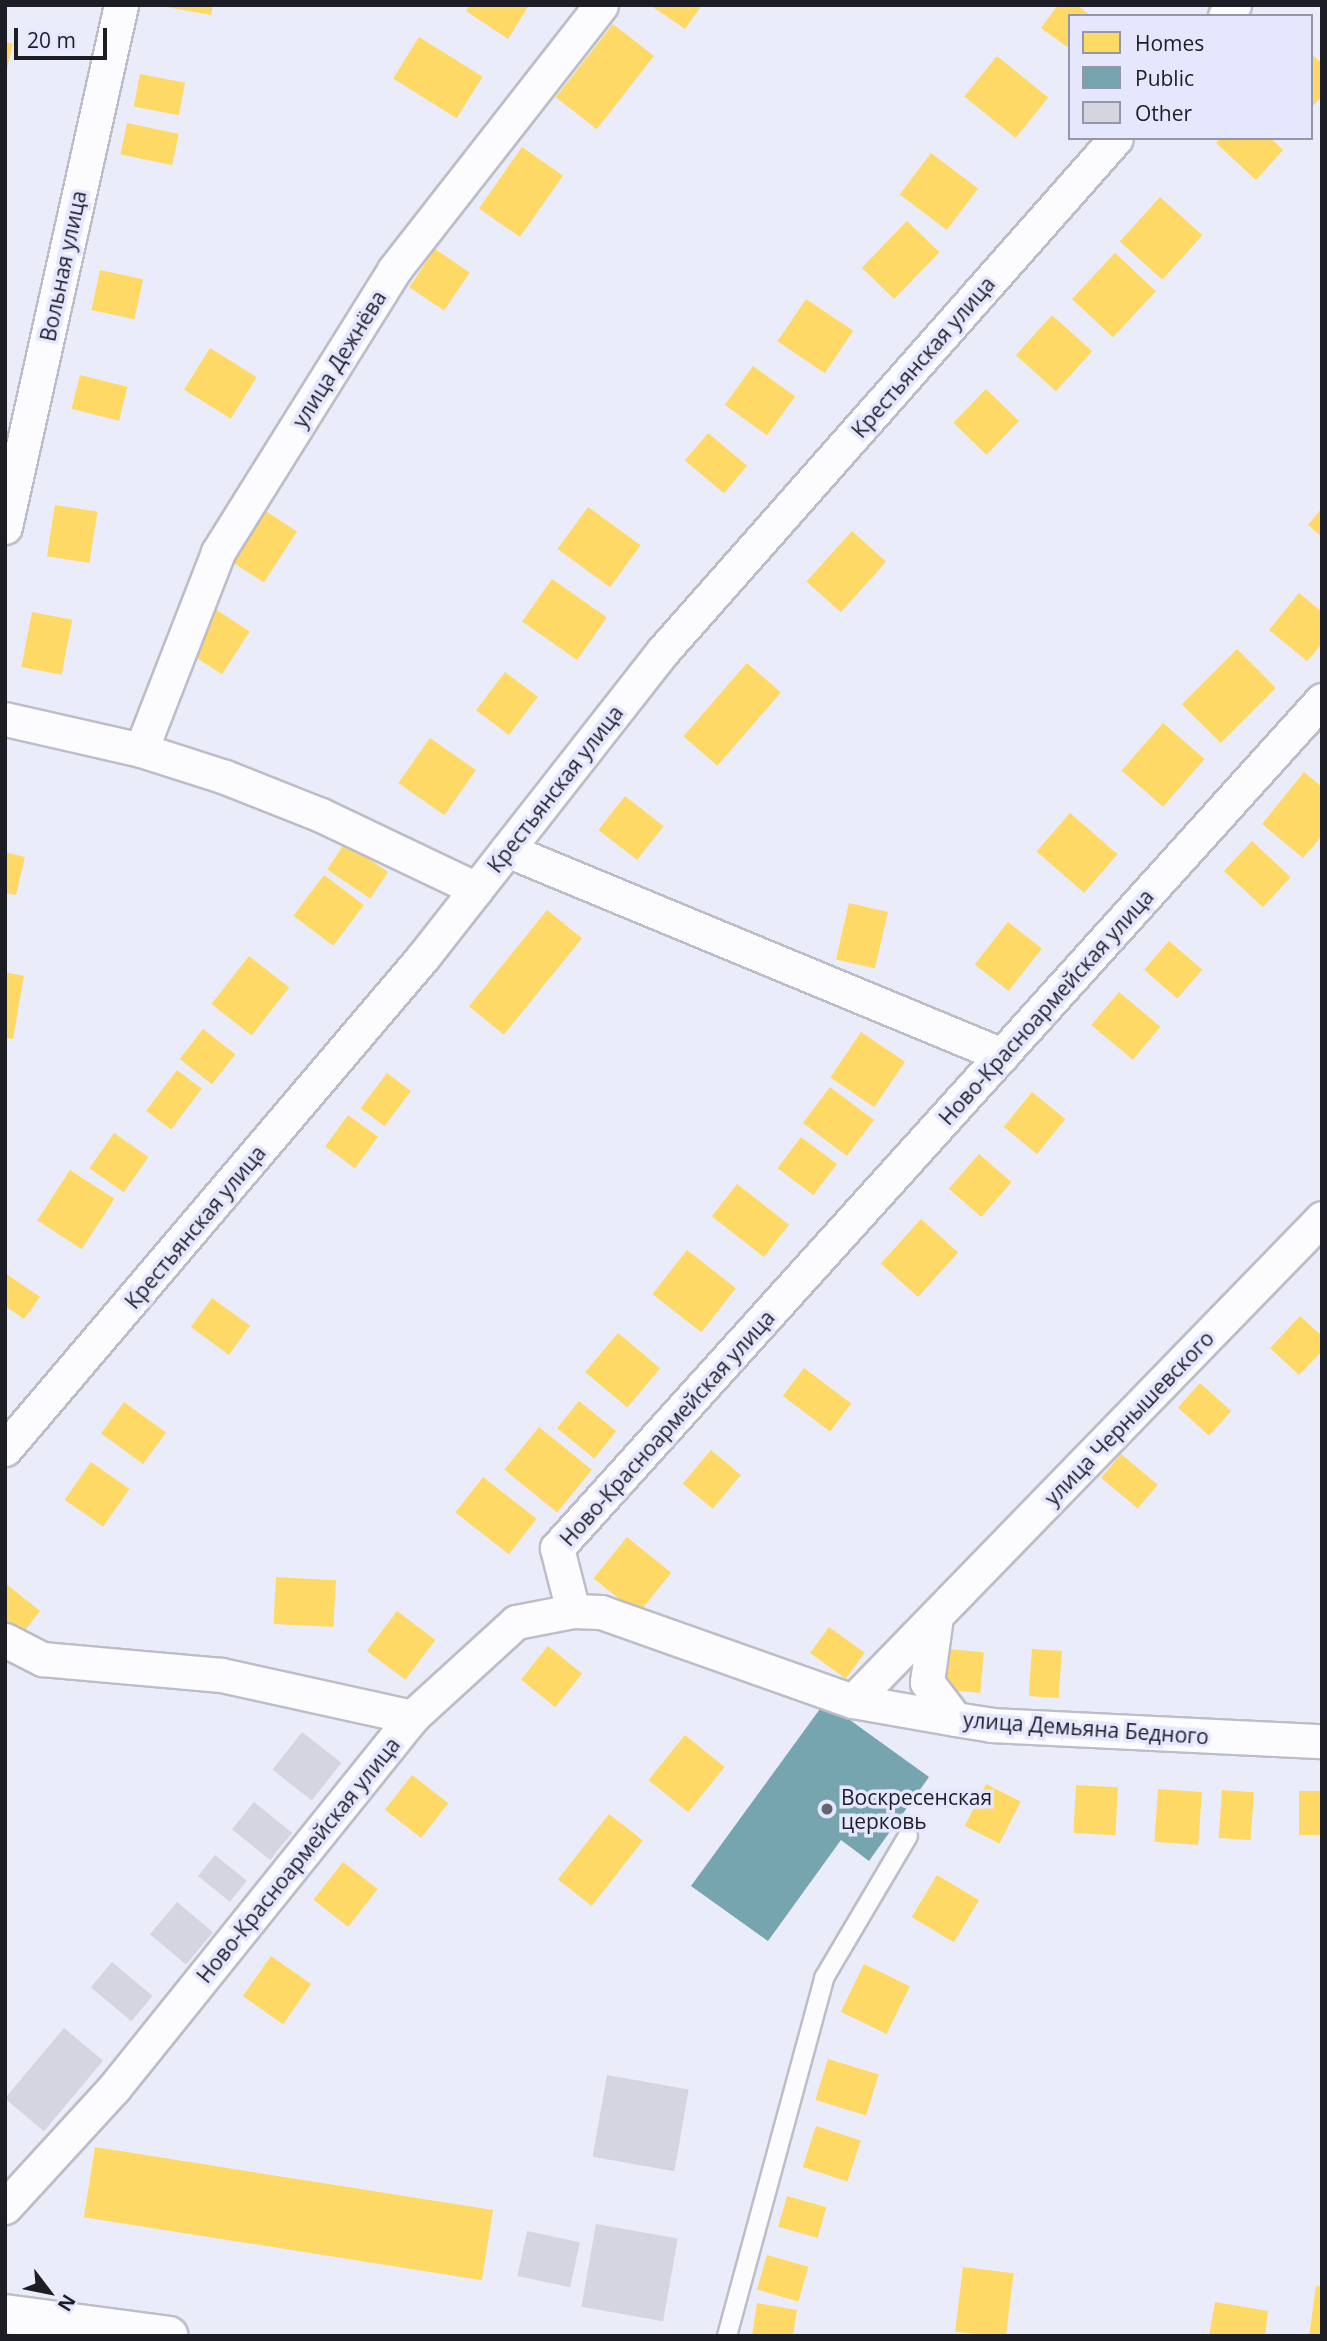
<!DOCTYPE html>
<html>
<head>
<meta charset="utf-8">
<style>
	body { margin:0 }
	#map { position:relative; width:1327px; height:2341px; overflow:hidden; background:#ebecf9; font-family:"Open Sans",sans-serif }
	div>[style] { position:absolute }
	[style*='--x'] { left:calc(var(--x)*1px); top:calc(var(--y)*1px); width:calc(var(--w)*1px); rotate:calc(var(--a)*1deg) }
	.homes>* { inset:0; background:#ffd966; transform-origin:0 0 }
	.public>* { inset:0; background:#76a5af }
	.building>* { inset:0; background:#d4d5e0; transform-origin:0 0 }
	.roads { filter:drop-shadow(2px 0 #bcbdc7) drop-shadow(-2px 0 #bcbdc7) drop-shadow(0 2px #bcbdc7) drop-shadow(0 -2px #bcbdc7) }
	.service>* { height:18px; margin:-9px; padding:0 9px; transform-origin:9px; border-radius:9px; background:#fcfcfe }
	.minor>* { height:33px; margin:-16.5px; padding:0 16.5px; transform-origin:16.5px; border-radius:16.5px; background:#fcfcfe }
	.tertiary>* { height:38px; margin:-19px; padding:0 19px; transform-origin:19px; border-radius:19px; background:#fcfcfe }
	.dots>* { width:19px; height:19px; translate:-50% -50%; box-sizing:border-box; border:4px solid #e5e7ff; border-radius:50% }
	span { translate:-50% -50%; white-space:nowrap; text-align:center; line-height:1.15; -webkit-text-stroke:7px #e5e7ff; paint-order:stroke }
	.street-label { font-size:21px; color:#1c1d25 }
	.poi-label { font-size:21px; color:#1c1d25 }
	.left { translate:0 -50%; text-align:left }
	.frame { position:absolute; inset:0; border:7px solid #1c1d25; pointer-events:none }
	.legend { position:absolute; left:1068px; top:14px; width:245px; height:126px; box-sizing:border-box; background:#e5e7ff; border:2px solid #9596a8; margin:0; padding:9px 12px; list-style:none; font-size:21px; color:#1c1d25 }
	.legend li { display:flex; align-items:center; gap:14px; height:35px }
	.legend b { width:35px; border:2px solid #9596a8 }
	.north { position:absolute; left:14px; top:2257px; width:70px; height:70px; -webkit-text-stroke:5px #e5e7ff; paint-order:stroke; rotate:122deg; font-size:19px; font-weight:700; line-height:28px; text-align:center; color:#1c1d25 }
	.north::after { content:''; display:block; margin:auto; width:24px; height:32px; background:#1c1d25; clip-path:polygon(50% 0,100% 100%,50% 72%,0 100%) }
	.scale { position:absolute; left:14px; top:28px; width:93px; height:32px; box-sizing:border-box; border:4px solid #1c1d25; border-top:0; padding-left:9px; font-size:21px; line-height:24px; white-space:nowrap; color:#1c1d25; -webkit-text-stroke:5px #e5e7ff; paint-order:stroke }
</style>
</head>
<body>
<div id="map">
	<div class="homes">
		<div style="clip-path:polygon(155px 5px,213px 5px,211px 15px)"></div>
		<div style="clip-path:polygon(470px 5px,529px 5px,508px 39px,466px 11px)"></div>
		<div style="clip-path:polygon(650px 5px,702px 5px,685px 29px)"></div>
		<div style="clip-path:polygon(1058px 5px,1077px 5px,1091px 16px,1070px 16px,1070px 49px,1041px 28px)"></div>
		<div style="left:613px;top:24px;width:52px;height:93px;rotate:38deg"></div>
		<div style="left:419px;top:37px;width:75px;height:49px;rotate:32deg"></div>
		<div style="clip-path:polygon(5px 42px,13px 44px,6px 73px,5px 73px)"></div>
		<div style="clip-path:polygon(1311px 54px,1322px 63px,1322px 96px,1311px 108px)"></div>
		<div style="left:997px;top:56px;width:66px;height:52px;rotate:39deg"></div>
		<div style="left:140px;top:74px;width:46px;height:33px;rotate:11deg"></div>
		<div style="left:127px;top:123px;width:53px;height:32px;rotate:12deg"></div>
		<div style="clip-path:polygon(1221px 138px,1271px 138px,1283px 150px,1256px 180px,1216px 143px)"></div>
		<div style="left:522px;top:147px;width:50px;height:75px;rotate:35deg"></div>
		<div style="left:931px;top:153px;width:59px;height:52px;rotate:37deg"></div>
		<div style="left:1160px;top:197px;width:57px;height:60px;rotate:42deg"></div>
		<div style="left:907px;top:221px;width:45px;height:65px;rotate:44deg"></div>
		<div style="left:435px;top:249px;width:42px;height:46px;rotate:34deg"></div>
		<div style="left:1115px;top:253px;width:56px;height:63px;rotate:43deg"></div>
		<div style="left:100px;top:270px;width:44px;height:41px;rotate:12deg"></div>
		<div style="left:806px;top:299px;width:57px;height:51px;rotate:34deg"></div>
		<div style="left:1052px;top:315px;width:54px;height:54px;rotate:42deg"></div>
		<div style="left:210px;top:348px;width:55px;height:49px;rotate:32deg"></div>
		<div style="left:753px;top:366px;width:52px;height:48px;rotate:36deg"></div>
		<div style="left:80px;top:375px;width:49px;height:35px;rotate:14deg"></div>
		<div style="left:986px;top:389px;width:46px;height:47px;rotate:44deg"></div>
		<div style="left:708px;top:433px;width:51px;height:36px;rotate:40deg"></div>
		<div style="left:55px;top:505px;width:43px;height:52px;rotate:9deg"></div>
		<div style="left:588px;top:507px;width:65px;height:52px;rotate:36deg"></div>
		<div style="left:261px;top:508px;width:43px;height:61px;rotate:33deg"></div>
		<div style="clip-path:polygon(1322px 508px,1322px 537px,1308px 525px)"></div>
		<div style="left:852px;top:531px;width:46px;height:68px;rotate:42deg"></div>
		<div style="left:552px;top:579px;width:67px;height:52px;rotate:35deg"></div>
		<div style="clip-path:polygon(1299px 593px,1322px 612px,1322px 644px,1307px 661px,1269px 630px)"></div>
		<div style="left:212px;top:607px;width:45px;height:51px;rotate:33deg"></div>
		<div style="left:32px;top:612px;width:41px;height:56px;rotate:11deg"></div>
		<div style="left:1237px;top:649px;width:55px;height:78px;rotate:45deg"></div>
		<div style="left:747px;top:663px;width:45px;height:97px;rotate:41deg"></div>
		<div style="left:505px;top:672px;width:41px;height:48px;rotate:37deg"></div>
		<div style="left:1163px;top:723px;width:55px;height:63px;rotate:41deg"></div>
		<div style="left:430px;top:738px;width:56px;height:55px;rotate:35deg"></div>
		<div style="clip-path:polygon(1304px 772px,1322px 787px,1322px 836px,1303px 858px,1262px 824px)"></div>
		<div style="left:625px;top:796px;width:49px;height:43px;rotate:38deg"></div>
		<div style="left:1070px;top:813px;width:63px;height:51px;rotate:41deg"></div>
		<div style="left:1252px;top:841px;width:53px;height:41px;rotate:43deg"></div>
		<div style="left:345px;top:843px;width:52px;height:32px;rotate:34deg"></div>
		<div style="clip-path:polygon(5px 852px,25px 857px,16px 895px,5px 893px)"></div>
		<div style="left:324px;top:875px;width:50px;height:51px;rotate:37deg"></div>
		<div style="left:849px;top:903px;width:40px;height:58px;rotate:13deg"></div>
		<div style="left:547px;top:910px;width:45px;height:124px;rotate:39deg"></div>
		<div style="left:1008px;top:922px;width:43px;height:54px;rotate:38deg"></div>
		<div style="left:1169px;top:941px;width:44px;height:38px;rotate:41deg"></div>
		<div style="left:249px;top:956px;width:51px;height:61px;rotate:38deg"></div>
		<div style="clip-path:polygon(5px 972px,24px 976px,13px 1039px,5px 1038px)"></div>
		<div style="left:1119px;top:992px;width:54px;height:43px;rotate:40deg"></div>
		<div style="left:203px;top:1029px;width:41px;height:38px;rotate:38deg"></div>
		<div style="left:861px;top:1032px;width:53px;height:55px;rotate:34deg"></div>
		<div style="left:177px;top:1070px;width:31px;height:51px;rotate:37deg"></div>
		<div style="left:387px;top:1073px;width:30px;height:44px;rotate:37deg"></div>
		<div style="left:830px;top:1087px;width:55px;height:45px;rotate:37deg"></div>
		<div style="left:1032px;top:1092px;width:43px;height:45px;rotate:39deg"></div>
		<div style="left:348px;top:1115px;width:37px;height:39px;rotate:36deg"></div>
		<div style="left:114px;top:1133px;width:42px;height:43px;rotate:35deg"></div>
		<div style="left:801px;top:1137px;width:45px;height:39px;rotate:37deg"></div>
		<div style="left:979px;top:1154px;width:43px;height:46px;rotate:41deg"></div>
		<div style="left:70px;top:1170px;width:53px;height:60px;rotate:33deg"></div>
		<div style="left:737px;top:1184px;width:66px;height:41px;rotate:38deg"></div>
		<div style="left:921px;top:1219px;width:50px;height:60px;rotate:42deg"></div>
		<div style="left:687px;top:1250px;width:62px;height:56px;rotate:38deg"></div>
		<div style="clip-path:polygon(5px 1273px,40px 1297px,24px 1319px,5px 1306px)"></div>
		<div style="left:212px;top:1298px;width:47px;height:36px;rotate:36deg"></div>
		<div style="clip-path:polygon(1300px 1316px,1322px 1336px,1322px 1351px,1299px 1375px,1270px 1348px)"></div>
		<div style="left:618px;top:1333px;width:55px;height:51px;rotate:40deg"></div>
		<div style="left:804px;top:1368px;width:59px;height:35px;rotate:37deg"></div>
		<div style="left:1200px;top:1383px;width:42px;height:33px;rotate:42deg"></div>
		<div style="left:579px;top:1401px;width:48px;height:35px;rotate:39deg"></div>
		<div style="left:124px;top:1402px;width:52px;height:39px;rotate:36deg"></div>
		<div style="left:539px;top:1427px;width:68px;height:55px;rotate:39deg"></div>
		<div style="left:711px;top:1450px;width:39px;height:44px;rotate:40deg"></div>
		<div style="left:1121px;top:1454px;width:48px;height:31px;rotate:40deg"></div>
		<div style="left:91px;top:1462px;width:47px;height:46px;rotate:35deg"></div>
		<div style="left:483px;top:1477px;width:68px;height:45px;rotate:38deg"></div>
		<div style="left:627px;top:1537px;width:57px;height:53px;rotate:39deg"></div>
		<div style="left:276px;top:1577px;width:60px;height:47px;rotate:3deg"></div>
		<div style="clip-path:polygon(5px 1583px,40px 1611px,22px 1634px,5px 1621px)"></div>
		<div style="left:397px;top:1611px;width:48px;height:50px;rotate:37deg"></div>
		<div style="left:829px;top:1627px;width:44px;height:32px;rotate:36deg"></div>
		<div style="left:548px;top:1646px;width:44px;height:43px;rotate:39deg"></div>
		<div style="left:948px;top:1649px;width:36px;height:41px;rotate:5deg"></div>
		<div style="left:1032px;top:1649px;width:30px;height:47px;rotate:4deg"></div>
		<div style="left:685px;top:1735px;width:51px;height:58px;rotate:39deg"></div>
		<div style="left:412px;top:1775px;width:46px;height:44px;rotate:38deg"></div>
		<div style="left:986px;top:1784px;width:39px;height:47px;rotate:27deg"></div>
		<div style="left:1076px;top:1785px;width:42px;height:48px;rotate:3deg"></div>
		<div style="left:1158px;top:1789px;width:44px;height:53px;rotate:4deg"></div>
		<div style="left:1222px;top:1790px;width:32px;height:48px;rotate:4deg"></div>
		<div style="left:1299px;top:1791px;width:23px;height:44px"></div>
		<div style="left:609px;top:1814px;width:43px;height:83px;rotate:38deg"></div>
		<div style="left:343px;top:1862px;width:44px;height:48px;rotate:38deg"></div>
		<div style="left:937px;top:1875px;width:49px;height:49px;rotate:31deg"></div>
		<div style="left:271px;top:1956px;width:49px;height:49px;rotate:35deg"></div>
		<div style="left:864px;top:1964px;width:51px;height:53px;rotate:26deg"></div>
		<div style="left:828px;top:2059px;width:53px;height:43px;rotate:17deg"></div>
		<div style="left:816px;top:2126px;width:47px;height:43px;rotate:18deg"></div>
		<div style="left:95px;top:2147px;width:403px;height:71px;rotate:9deg"></div>
		<div style="left:787px;top:2196px;width:41px;height:32px;rotate:16deg"></div>
		<div style="left:767px;top:2255px;width:43px;height:36px;rotate:16deg"></div>
		<div style="left:963px;top:2267px;width:51px;height:65px;rotate:7deg"></div>
		<div style="clip-path:polygon(1316px 2286px,1322px 2287px,1322px 2336px,1309px 2336px)"></div>
		<div style="clip-path:polygon(1215px 2302px,1268px 2311px,1265px 2336px,1209px 2336px)"></div>
		<div style="clip-path:polygon(757px 2303px,797px 2310px,793px 2336px,752px 2336px)"></div>
	</div>
	<div class="public">
		<div style="clip-path:polygon(825px 1702px,929px 1777px,869px 1861px,841px 1840px,768px 1941px,691px 1886px)"></div>
	</div>
	<div class="building">
		<div style="left:302px;top:1732px;width:50px;height:48px;rotate:38deg"></div>
		<div style="left:254px;top:1802px;width:49px;height:35px;rotate:39deg"></div>
		<div style="left:215px;top:1855px;width:41px;height:27px;rotate:39deg"></div>
		<div style="left:177px;top:1902px;width:47px;height:42px;rotate:40deg"></div>
		<div style="left:112px;top:1962px;width:53px;height:33px;rotate:40deg"></div>
		<div style="left:64px;top:2028px;width:51px;height:92px;rotate:40deg"></div>
		<div style="left:607px;top:2075px;width:83px;height:83px;rotate:10deg"></div>
		<div style="left:596px;top:2224px;width:83px;height:84px;rotate:10deg"></div>
		<div style="left:527px;top:2231px;width:54px;height:46px;rotate:12deg"></div>
	</div>
	<div class="roads">
		<div class="service">
			<div style="--x:727;--y:2336;--w:371;--a:-74.8"></div>
			<div style="--x:824;--y:1978;--w:165;--a:-59.4"></div>
		</div>
		<div class="minor">
			<div style="--x:1225;--y:16;--w:14;--a:-51"></div>
			<div style="--x:5;--y:527;--w:535;--a:-77.47"></div>
			<div style="--x:5;--y:719;--w:139;--a:12.8"></div>
			<div style="--x:141;--y:750;--w:88;--a:17.8"></div>
			<div style="--x:225;--y:777;--w:103;--a:21.6"></div>
			<div style="--x:321;--y:815;--w:172;--a:25.5"></div>
			<div style="--x:141;--y:750;--w:212;--a:-68.7"></div>
			<div style="--x:218;--y:552;--w:332;--a:-58"></div>
			<div style="--x:394;--y:270;--w:336;--a:-52"></div>
			<div style="--x:507;--y:850;--w:536;--a:22.5"></div>
			<div style="--x:5;--y:1449;--w:646;--a:-49.65"></div>
			<div style="--x:423;--y:957;--w:389;--a:-51.9"></div>
			<div style="--x:663;--y:651;--w:684;--a:-48.55"></div>
			<div style="--x:573;--y:1611;--w:28;--a:2"></div>
			<div style="--x:601;--y:1612;--w:267;--a:19.5"></div>
			<div style="--x:853;--y:1701;--w:104;--a:10"></div>
			<div style="--x:955;--y:1719;--w:36;--a:9"></div>
			<div style="--x:991;--y:1725;--w:331;--a:2.8"></div>
			<div style="--x:936;--y:1617;--w:66;--a:97.9"></div>
			<div style="--x:927;--y:1682;--w:46;--a:52.9"></div>
			<div style="--x:5;--y:1640;--w:42;--a:27.2"></div>
			<div style="--x:42;--y:1659;--w:180;--a:5.1"></div>
			<div style="--x:221;--y:1675;--w:196;--a:12.4"></div>
			<div style="--x:853;--y:1701;--w:673;--a:-45.84"></div>
			<div style="--x:5;--y:2207;--w:161;--a:-47.5"></div>
			<div style="--x:114;--y:2088;--w:476;--a:-51.2"></div>
			<div style="--x:412;--y:1717;--w:141;--a:-42.4"></div>
			<div style="--x:516;--y:1622;--w:58;--a:-10.9"></div>
			<div style="--x:573;--y:1611;--w:65;--a:-104.3"></div>
			<div style="--x:557;--y:1548;--w:1142;--a:-47.95"></div>
		</div>
		<div class="tertiary">
			<div style="--x:5;--y:2314;--w:165;--a:7.6"></div>
		</div>
	</div>
	<div class="dots">
		<div style="left:827px;top:1809px;background:#64656f"></div>
	</div>
	<div class="street-label">
		<span style="left:63px;top:266px;rotate:-78deg">Вольная улица</span>
		<span style="left:923px;top:357px;rotate:-49deg">Крестьянская улица</span>
		<span style="left:339px;top:359px;rotate:-58deg">улица Дежнёва</span>
		<span style="left:555px;top:789px;rotate:-52deg">Крестьянская улица</span>
		<span style="left:1046px;top:1007px;rotate:-48deg">Ново-Красноармейская улица</span>
		<span style="left:195px;top:1227px;rotate:-50deg">Крестьянская улица</span>
		<span style="left:1129px;top:1418px;rotate:-46deg">улица Чернышевского</span>
		<span style="left:667px;top:1428px;rotate:-48deg">Ново-Красноармейская улица</span>
		<span style="left:1086px;top:1728px;rotate:4deg">улица Демьяна Бедного</span>
		<span style="left:298px;top:1860px;rotate:-51deg">Ново-Красноармейская улица</span>
	</div>
	<div class="poi-label">
		<span class="left" style="left:841px;top:1809px">Воскресенская<br>церковь</span>
	</div>
	<div class="frame"></div>
	<ul class="legend">
	<li><b style="height:19px;background:#ffd966"></b>Homes</li>
	<li><b style="height:19px;background:#76a5af"></b>Public</li>
	<li><b style="height:19px;background:#d4d5e0"></b>Other</li>
	</ul>
	<div class="north">N</div>
	<div class="scale">20 m</div>
</div>
</body>
</html>
